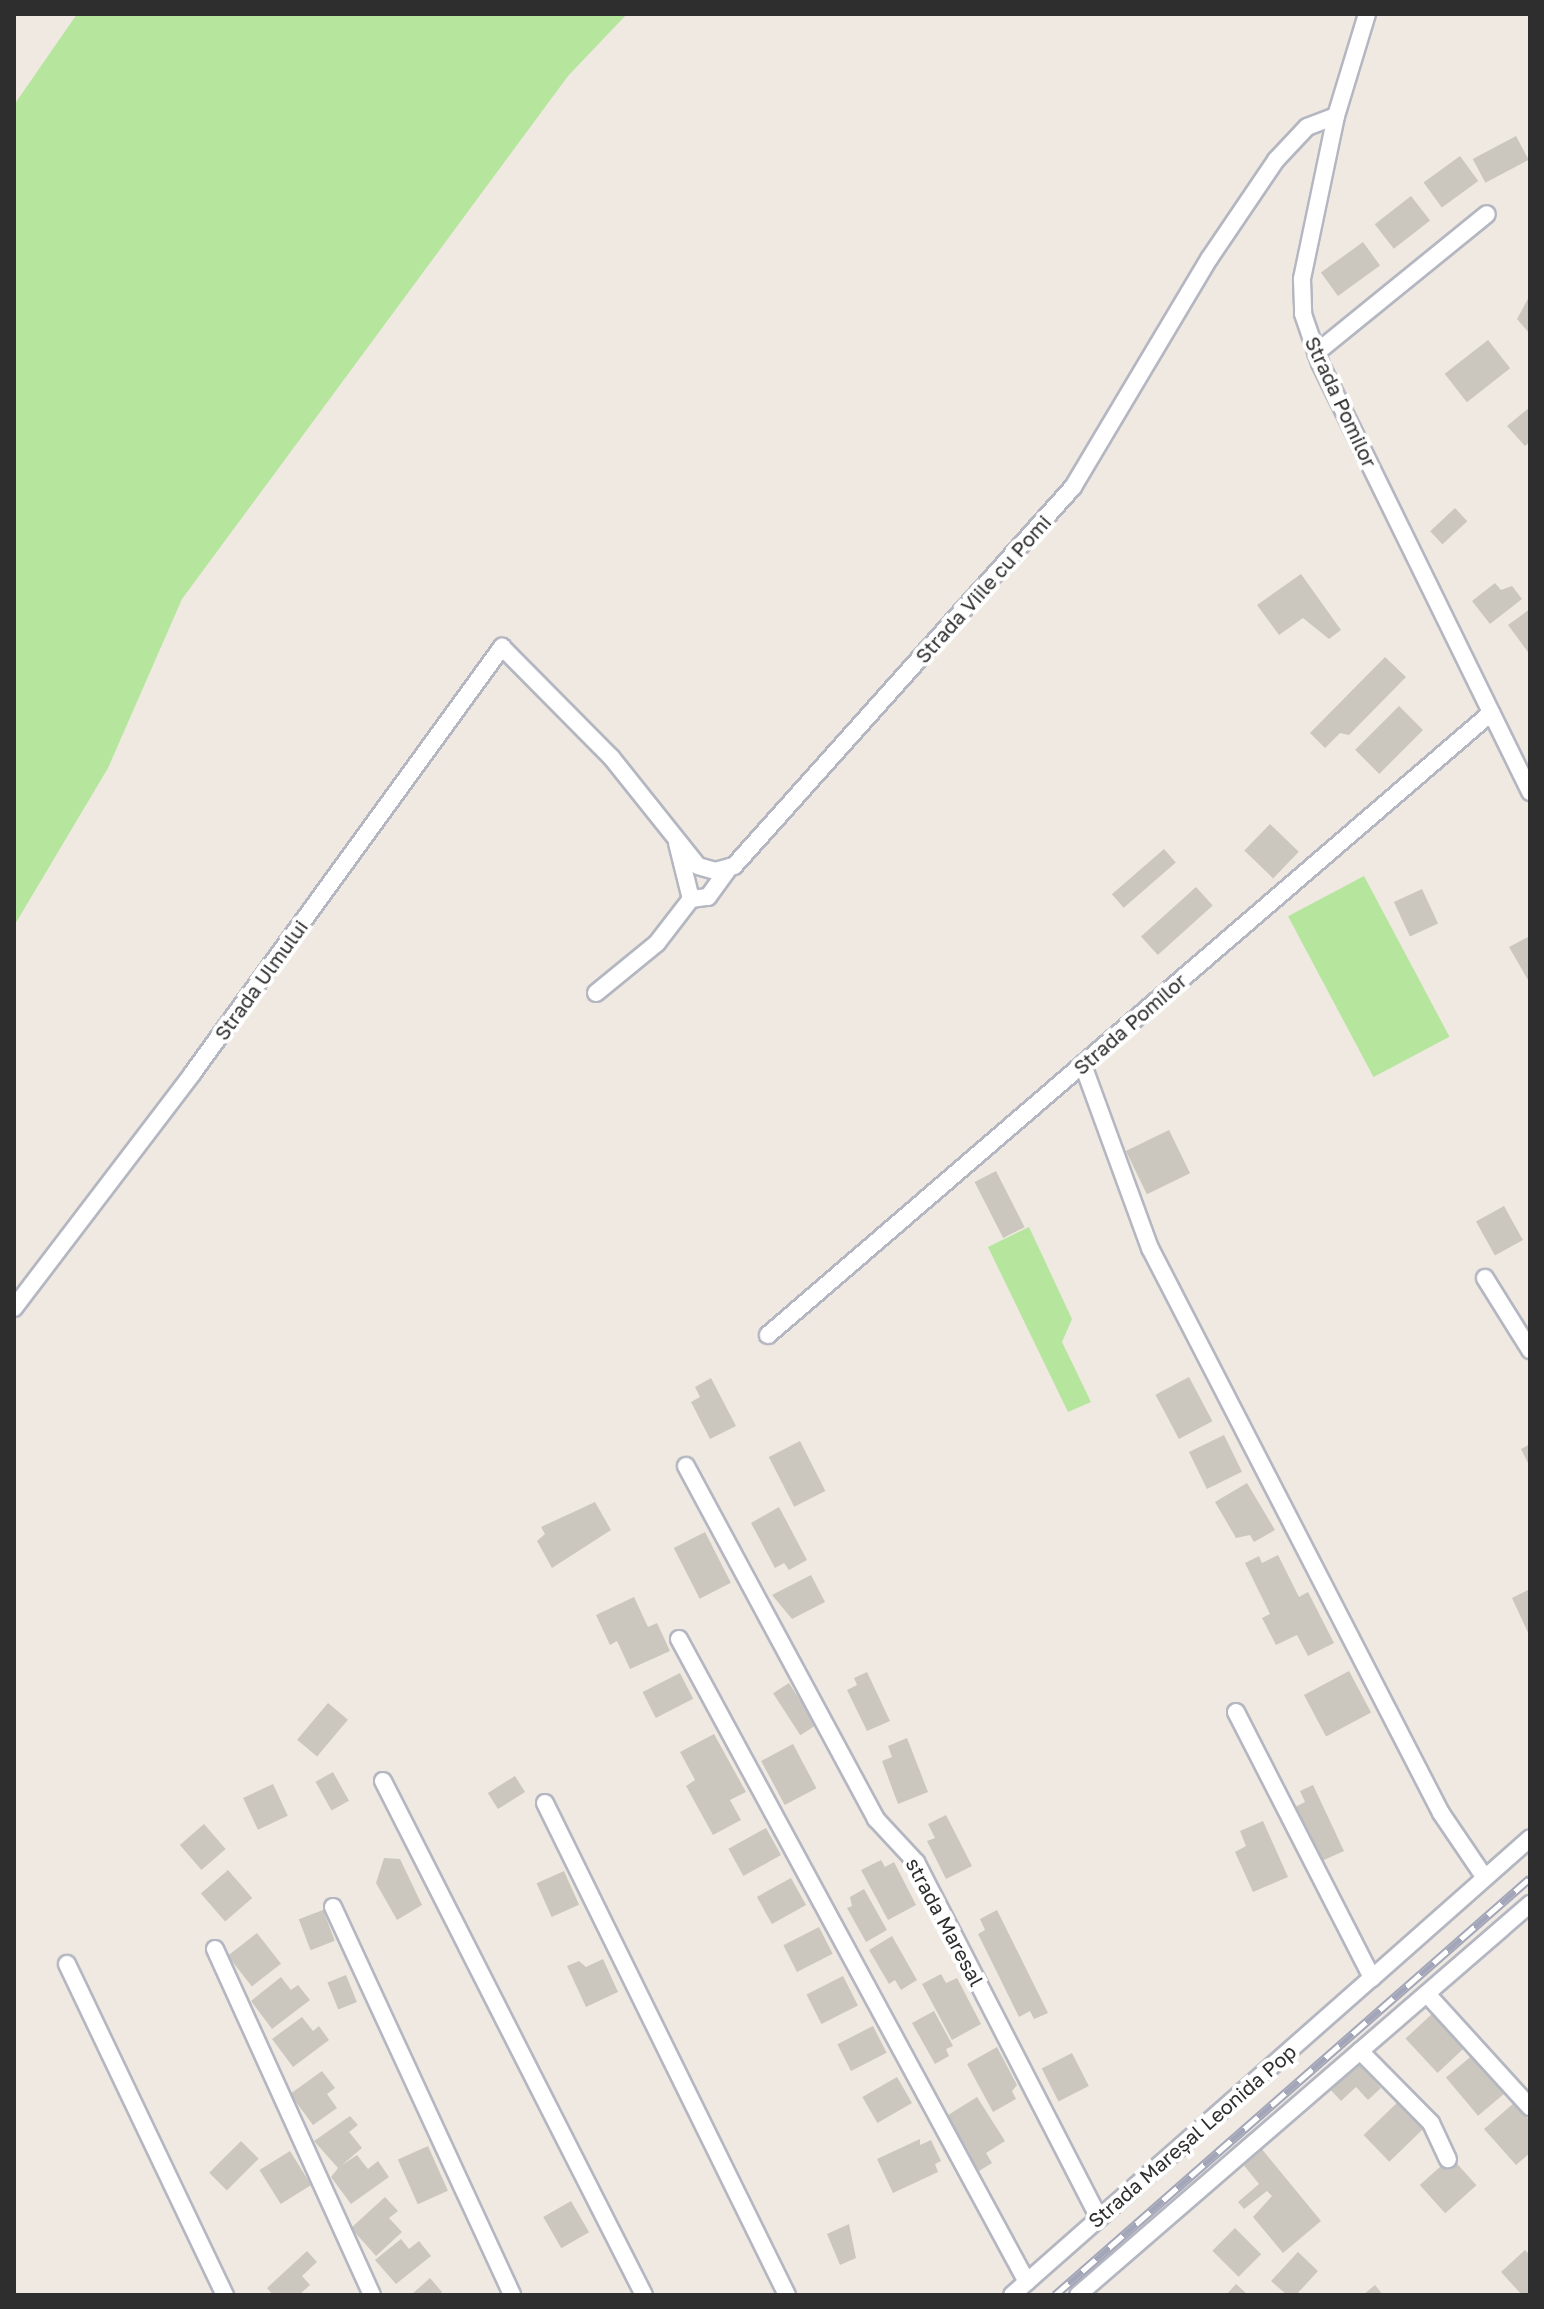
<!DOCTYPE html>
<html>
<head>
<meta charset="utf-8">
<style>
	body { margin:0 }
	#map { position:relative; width:1544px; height:2309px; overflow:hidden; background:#efe9e1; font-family:"Golos Text",sans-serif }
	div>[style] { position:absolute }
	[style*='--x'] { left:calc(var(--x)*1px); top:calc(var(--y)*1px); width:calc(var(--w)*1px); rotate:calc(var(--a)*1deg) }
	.green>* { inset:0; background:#b6e59e; transform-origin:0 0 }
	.building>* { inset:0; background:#cbc7bf; transform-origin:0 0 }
	.roads { filter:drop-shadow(2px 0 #b4b7c1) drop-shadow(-2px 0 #b4b7c1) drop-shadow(0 2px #b4b7c1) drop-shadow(0 -2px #b4b7c1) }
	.minor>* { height:16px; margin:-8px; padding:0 8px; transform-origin:8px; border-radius:8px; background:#fff }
	.rail>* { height:9px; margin-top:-4.5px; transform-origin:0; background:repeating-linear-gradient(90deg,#fff 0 18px,#a3a6b8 0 36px); box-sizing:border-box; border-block:2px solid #a3a6b8 }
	span { translate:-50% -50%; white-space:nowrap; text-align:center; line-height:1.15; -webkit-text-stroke:8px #fff; paint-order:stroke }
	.street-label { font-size:20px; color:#2e2e2e }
	.frame { position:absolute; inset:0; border:16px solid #2e2e2e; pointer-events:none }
</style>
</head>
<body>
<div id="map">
	<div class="green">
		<div style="clip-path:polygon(77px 14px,627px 14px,568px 76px,182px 599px,108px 768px,14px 926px,14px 105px)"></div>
		<div style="left:1364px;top:876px;width:182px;height:86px;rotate:62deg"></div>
		<div style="clip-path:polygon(1029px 1227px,1072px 1319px,1062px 1342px,1091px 1402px,1068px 1412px,988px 1247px)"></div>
	</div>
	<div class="building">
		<div style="left:1516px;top:136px;width:27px;height:49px;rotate:62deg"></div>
		<div style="left:1460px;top:156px;width:31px;height:45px;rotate:54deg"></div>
		<div style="left:1411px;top:196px;width:31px;height:46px;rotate:52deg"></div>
		<div style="left:1363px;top:242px;width:29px;height:52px;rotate:54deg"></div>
		<div style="clip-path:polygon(1530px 295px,1530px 334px,1517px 319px)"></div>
		<div style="left:1488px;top:340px;width:36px;height:55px;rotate:52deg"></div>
		<div style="clip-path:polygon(1530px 407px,1530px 442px,1525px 446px,1507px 426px)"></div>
		<div style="left:1455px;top:508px;width:18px;height:34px;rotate:47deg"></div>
		<div style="clip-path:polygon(1301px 574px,1341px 630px,1329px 639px,1303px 618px,1279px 635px,1257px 605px)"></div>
		<div style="clip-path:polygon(1495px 583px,1501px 590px,1512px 586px,1522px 599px,1490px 624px,1472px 601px)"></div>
		<div style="clip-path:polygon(1530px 609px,1530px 651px,1528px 652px,1508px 625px)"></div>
		<div style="clip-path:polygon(1385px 657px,1406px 677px,1349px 735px,1340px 733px,1325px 748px,1310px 733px)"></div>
		<div style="left:1399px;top:706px;width:34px;height:62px;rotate:45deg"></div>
		<div style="left:1270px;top:824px;width:40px;height:37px;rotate:44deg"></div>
		<div style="left:1164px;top:849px;width:18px;height:69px;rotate:49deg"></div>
		<div style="left:1196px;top:887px;width:25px;height:74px;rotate:48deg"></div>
		<div style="left:1422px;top:889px;width:38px;height:31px;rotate:65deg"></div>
		<div style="clip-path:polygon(1530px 936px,1530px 979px,1528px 980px,1509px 947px)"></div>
		<div style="left:1169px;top:1130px;width:48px;height:48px;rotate:64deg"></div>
		<div style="left:996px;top:1171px;width:63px;height:24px;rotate:63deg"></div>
		<div style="left:1504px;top:1206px;width:39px;height:32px;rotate:61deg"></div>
		<div style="left:1189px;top:1377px;width:50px;height:38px;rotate:62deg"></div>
		<div style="clip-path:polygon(711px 1378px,736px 1426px,710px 1439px,691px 1402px,700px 1397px,695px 1387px)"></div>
		<div style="left:1224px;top:1435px;width:41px;height:39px;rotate:64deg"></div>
		<div style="left:800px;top:1441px;width:56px;height:35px;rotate:63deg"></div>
		<div style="clip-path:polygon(1530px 1444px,1530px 1467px,1521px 1449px)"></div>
		<div style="clip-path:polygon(1247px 1483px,1275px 1530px,1254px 1542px,1250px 1535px,1236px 1538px,1215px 1502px)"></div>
		<div style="clip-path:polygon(595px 1502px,611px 1530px,552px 1568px,537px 1541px,545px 1534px,541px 1527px)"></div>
		<div style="clip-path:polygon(779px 1507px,807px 1560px,789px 1570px,784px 1563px,775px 1568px,751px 1523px)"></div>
		<div style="left:705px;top:1532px;width:57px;height:35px;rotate:63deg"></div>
		<div style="clip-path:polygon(1278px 1555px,1299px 1597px,1308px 1592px,1334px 1643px,1308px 1656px,1297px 1635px,1276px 1645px,1262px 1618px,1270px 1614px,1245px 1563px,1259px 1556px,1262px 1563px)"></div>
		<div style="clip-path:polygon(811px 1575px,825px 1602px,792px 1619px,772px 1595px)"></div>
		<div style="clip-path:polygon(1530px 1589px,1530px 1637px,1512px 1598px)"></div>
		<div style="clip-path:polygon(634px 1597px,648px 1627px,657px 1623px,670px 1651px,630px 1669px,617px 1641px,610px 1645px,596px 1615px)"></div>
		<div style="left:1349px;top:1671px;width:47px;height:51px;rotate:62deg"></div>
		<div style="clip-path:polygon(867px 1672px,890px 1721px,867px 1731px,847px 1690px,857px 1685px,854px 1678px)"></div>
		<div style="left:680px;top:1673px;width:29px;height:42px;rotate:63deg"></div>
		<div style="left:789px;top:1683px;width:50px;height:19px;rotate:57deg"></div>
		<div style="left:328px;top:1703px;width:26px;height:48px;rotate:40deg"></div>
		<div style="clip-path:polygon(714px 1734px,746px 1792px,730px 1800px,741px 1820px,713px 1835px,686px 1786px,695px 1780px,680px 1752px)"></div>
		<div style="clip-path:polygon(907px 1738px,928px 1792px,898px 1804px,882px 1761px,892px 1757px,888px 1746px)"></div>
		<div style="left:793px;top:1744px;width:50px;height:36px;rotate:62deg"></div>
		<div style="left:333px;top:1772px;width:33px;height:20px;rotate:61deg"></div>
		<div style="left:515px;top:1776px;width:19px;height:32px;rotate:58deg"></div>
		<div style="left:273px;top:1784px;width:35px;height:33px;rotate:65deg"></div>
		<div style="clip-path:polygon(1313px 1785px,1344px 1851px,1313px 1865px,1292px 1822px,1295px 1807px,1305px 1802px,1300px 1791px)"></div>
		<div style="clip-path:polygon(946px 1815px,972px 1866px,946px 1879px,927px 1841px,935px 1838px,928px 1824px)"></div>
		<div style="clip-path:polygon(1263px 1821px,1288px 1877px,1253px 1892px,1235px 1852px,1246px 1846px,1240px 1831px)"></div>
		<div style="left:204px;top:1824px;width:33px;height:32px;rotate:49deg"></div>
		<div style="left:766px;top:1828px;width:31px;height:43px;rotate:61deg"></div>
		<div style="clip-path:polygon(384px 1858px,400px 1859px,422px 1905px,397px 1920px,376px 1883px)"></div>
		<div style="clip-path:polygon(881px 1860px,885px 1867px,894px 1862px,916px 1905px,888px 1920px,861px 1870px)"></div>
		<div style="left:228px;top:1870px;width:37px;height:36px;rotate:49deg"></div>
		<div style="left:564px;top:1871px;width:37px;height:30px;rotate:66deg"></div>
		<div style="left:791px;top:1878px;width:31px;height:39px;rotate:61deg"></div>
		<div style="clip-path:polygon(864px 1889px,887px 1930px,866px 1942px,847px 1908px,852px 1906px,850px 1897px)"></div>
		<div style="left:323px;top:1910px;width:33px;height:26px;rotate:69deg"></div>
		<div style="clip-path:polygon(997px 1910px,1048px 2013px,1034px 2019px,1030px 2011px,1019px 2017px,978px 1934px,985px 1930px,980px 1919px)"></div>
		<div style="left:819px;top:1927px;width:30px;height:40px;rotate:63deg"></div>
		<div style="left:257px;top:1933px;width:39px;height:37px;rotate:52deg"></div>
		<div style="clip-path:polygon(892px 1936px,917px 1980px,901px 1990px,895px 1980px,889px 1984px,869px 1950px)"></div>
		<div style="clip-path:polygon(603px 1959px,618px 1992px,586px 2007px,567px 1966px,579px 1961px,586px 1967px)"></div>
		<div style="clip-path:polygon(941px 1974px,946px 1983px,957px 1978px,981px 2024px,952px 2040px,922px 1984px)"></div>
		<div style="left:346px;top:1975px;width:29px;height:20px;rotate:68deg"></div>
		<div style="left:843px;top:1976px;width:33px;height:41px;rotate:63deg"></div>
		<div style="clip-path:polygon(281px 1977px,291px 1990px,298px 1985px,310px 2000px,272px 2029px,251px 2001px)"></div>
		<div style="clip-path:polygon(934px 2011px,953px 2046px,946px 2049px,949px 2056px,935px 2064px,912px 2023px)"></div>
		<div style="left:1434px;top:2012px;width:47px;height:39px;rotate:47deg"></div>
		<div style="clip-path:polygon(302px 2017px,313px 2031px,319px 2026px,329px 2040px,293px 2067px,272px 2039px)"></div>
		<div style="left:873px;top:2026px;width:30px;height:40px;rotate:63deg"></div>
		<div style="clip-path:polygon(997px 2047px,1017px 2085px,1012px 2091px,1016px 2099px,993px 2112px,967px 2064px)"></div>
		<div style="left:1072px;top:2053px;width:37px;height:34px;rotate:63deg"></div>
		<div style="left:1475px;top:2053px;width:50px;height:38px;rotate:50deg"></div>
		<div style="clip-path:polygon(1358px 2063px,1381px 2088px,1368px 2100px,1356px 2087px,1341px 2101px,1329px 2088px)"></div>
		<div style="clip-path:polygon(322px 2071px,335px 2088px,327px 2094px,337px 2108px,313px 2125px,290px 2094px)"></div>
		<div style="left:897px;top:2077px;width:30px;height:40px;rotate:60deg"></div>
		<div style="clip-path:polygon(977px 2097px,1005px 2141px,986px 2153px,992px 2163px,979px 2171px,945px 2117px)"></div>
		<div style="left:1401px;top:2099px;width:37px;height:52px;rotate:46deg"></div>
		<div style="clip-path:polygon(1514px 2103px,1530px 2121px,1530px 2153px,1516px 2165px,1484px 2129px)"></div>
		<div style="clip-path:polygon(350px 2116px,358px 2125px,349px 2132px,362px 2148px,342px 2165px,357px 2155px,368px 2169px,378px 2161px,389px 2177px,351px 2204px,331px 2177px,338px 2168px,314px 2141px)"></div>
		<div style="clip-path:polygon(920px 2139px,920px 2145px,931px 2140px,941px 2161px,935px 2164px,938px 2172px,893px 2193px,877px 2159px)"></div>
		<div style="left:241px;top:2141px;width:25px;height:45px;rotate:45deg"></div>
		<div style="left:428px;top:2146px;width:49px;height:33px;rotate:66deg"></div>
		<div style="clip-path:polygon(1261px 2148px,1321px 2221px,1283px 2253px,1253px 2217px,1272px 2196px,1267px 2191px,1244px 2209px,1238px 2202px,1259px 2184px,1242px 2163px)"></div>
		<div style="left:290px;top:2151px;width:40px;height:36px;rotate:58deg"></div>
		<div style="left:1451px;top:2157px;width:38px;height:42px;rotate:48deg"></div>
		<div style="clip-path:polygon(385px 2197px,398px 2211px,389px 2218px,402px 2232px,376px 2256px,351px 2228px)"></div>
		<div style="left:571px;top:2201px;width:36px;height:32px;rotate:60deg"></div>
		<div style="clip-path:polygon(849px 2224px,856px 2258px,840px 2265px,827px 2234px)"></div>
		<div style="left:1235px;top:2228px;width:37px;height:32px;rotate:45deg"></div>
		<div style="clip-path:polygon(401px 2239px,409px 2249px,419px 2241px,431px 2256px,396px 2284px,375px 2260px)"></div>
		<div style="clip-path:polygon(1525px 2250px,1530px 2255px,1530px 2295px,1522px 2295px,1501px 2272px)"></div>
		<div style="clip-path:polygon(307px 2251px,317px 2262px,302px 2276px,310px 2285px,299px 2295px,273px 2295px,267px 2288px)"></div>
		<div style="clip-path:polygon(1298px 2252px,1318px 2271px,1296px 2295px,1287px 2295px,1271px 2281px)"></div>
		<div style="clip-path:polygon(430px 2278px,442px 2292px,439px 2295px,411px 2295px)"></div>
		<div style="clip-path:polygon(1236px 2284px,1248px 2295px,1226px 2295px)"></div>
		<div style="clip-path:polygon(1375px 2285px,1383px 2295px,1363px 2295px)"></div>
	</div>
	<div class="roads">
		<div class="minor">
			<div style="--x:1367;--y:14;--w:107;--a:106.9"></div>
			<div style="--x:1336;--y:116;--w:167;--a:101.8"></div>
			<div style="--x:1302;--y:279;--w:35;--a:88"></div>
			<div style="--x:1303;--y:314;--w:52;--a:70.9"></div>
			<div style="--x:1320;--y:363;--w:478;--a:63.9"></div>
			<div style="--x:1316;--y:353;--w:220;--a:-39.1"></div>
			<div style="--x:691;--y:899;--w:17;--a:-7"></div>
			<div style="--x:708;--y:897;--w:37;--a:-54"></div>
			<div style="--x:596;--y:993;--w:79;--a:-39.3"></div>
			<div style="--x:657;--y:943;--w:56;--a:-52.3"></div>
			<div style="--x:691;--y:899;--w:58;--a:-104"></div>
			<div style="--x:1083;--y:1065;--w:195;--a:69.9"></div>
			<div style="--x:1150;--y:1248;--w:636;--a:62.75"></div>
			<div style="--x:1441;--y:1813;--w:78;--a:55.9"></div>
			<div style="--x:1485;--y:1278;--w:85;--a:58"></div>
			<div style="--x:14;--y:1308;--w:294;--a:-52.7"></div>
			<div style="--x:192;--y:1074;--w:528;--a:-54.02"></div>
			<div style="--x:502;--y:647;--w:155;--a:45.3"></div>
			<div style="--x:611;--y:757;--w:139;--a:51.4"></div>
			<div style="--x:698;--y:866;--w:18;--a:16"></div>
			<div style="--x:715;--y:871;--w:20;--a:-15"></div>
			<div style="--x:734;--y:866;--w:508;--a:-48.19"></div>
			<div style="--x:1073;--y:487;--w:265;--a:-59.2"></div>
			<div style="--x:1209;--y:259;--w:120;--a:-55.9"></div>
			<div style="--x:1276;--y:160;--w:45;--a:-46.8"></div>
			<div style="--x:1307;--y:127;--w:31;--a:-21"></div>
			<div style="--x:768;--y:1335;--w:954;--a:-40.71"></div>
			<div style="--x:686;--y:1466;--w:401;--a:61.7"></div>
			<div style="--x:876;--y:1819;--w:59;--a:47.1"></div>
			<div style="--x:916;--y:1862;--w:400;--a:62.8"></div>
			<div style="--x:679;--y:1639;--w:731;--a:61.58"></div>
			<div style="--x:1236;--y:1712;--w:299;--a:62.9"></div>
			<div style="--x:1372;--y:1978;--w:211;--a:-41.5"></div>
			<div style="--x:383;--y:1781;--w:576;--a:63.08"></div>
			<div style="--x:545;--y:1803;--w:548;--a:63.81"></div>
			<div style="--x:333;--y:1907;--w:427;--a:65.2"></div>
			<div style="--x:215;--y:1949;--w:380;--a:65.6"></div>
			<div style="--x:67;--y:1964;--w:367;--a:64.5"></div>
			<div style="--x:1427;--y:1994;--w:153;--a:47.7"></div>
			<div style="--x:1360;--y:2051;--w:101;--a:45.4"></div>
			<div style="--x:1431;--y:2123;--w:40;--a:65"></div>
			<div style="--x:1012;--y:2295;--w:480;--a:-41.4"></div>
			<div style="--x:1078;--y:2295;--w:598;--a:-40.86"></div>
		</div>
	</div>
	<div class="rail">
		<div style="--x:1055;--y:2295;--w:632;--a:-41.28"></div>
	</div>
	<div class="street-label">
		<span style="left:1341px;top:402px;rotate:65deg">Strada Pomilor</span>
		<span style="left:983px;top:589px;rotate:-48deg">Strada Viile cu Pomi</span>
		<span style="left:261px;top:980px;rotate:-54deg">Strada Ulmului</span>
		<span style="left:1130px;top:1024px;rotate:-41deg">Strada Pomilor</span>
		<span style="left:945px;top:1922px;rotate:62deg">strada Maresal</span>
		<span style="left:1192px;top:2136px;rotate:-41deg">Strada Mareșal Leonida Pop</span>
	</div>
	<div class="frame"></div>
</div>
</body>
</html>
